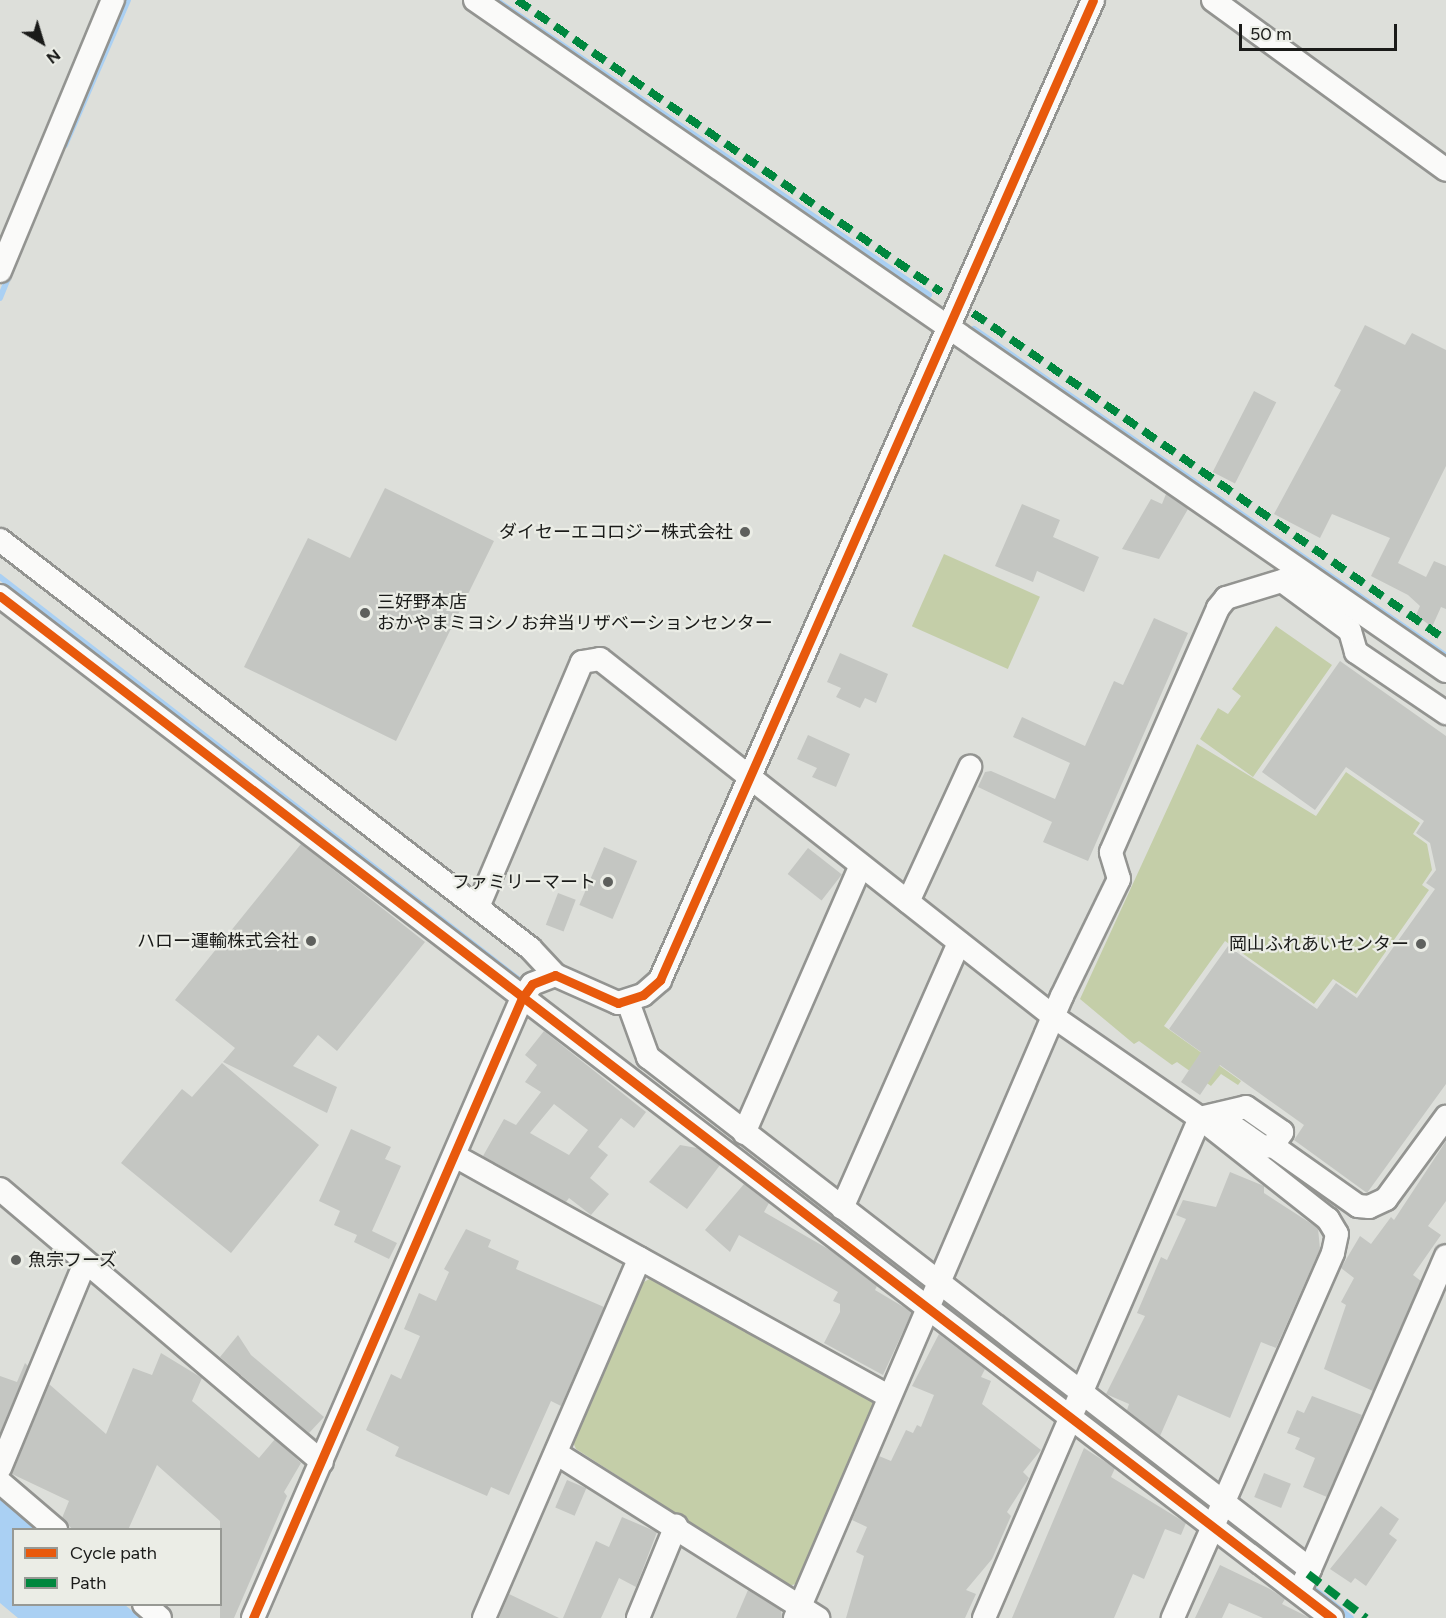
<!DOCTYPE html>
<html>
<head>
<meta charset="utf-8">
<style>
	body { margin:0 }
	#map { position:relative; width:1446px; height:1618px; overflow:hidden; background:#dddfda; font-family:Figtree,"Noto Sans JP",sans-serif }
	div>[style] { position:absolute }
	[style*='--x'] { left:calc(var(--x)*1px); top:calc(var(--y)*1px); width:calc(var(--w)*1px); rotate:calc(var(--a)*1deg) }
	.green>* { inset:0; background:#c4cea8; transform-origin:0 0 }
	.water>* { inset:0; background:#aad0f3 }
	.stream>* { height:6px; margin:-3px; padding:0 3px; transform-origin:3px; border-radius:3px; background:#aad0f3 }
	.building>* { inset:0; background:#c4c6c2; transform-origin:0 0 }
	.roads { filter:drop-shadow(2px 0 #939491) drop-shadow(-2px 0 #939491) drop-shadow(0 2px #939491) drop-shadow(0 -2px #939491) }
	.minor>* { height:22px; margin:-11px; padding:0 11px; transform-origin:11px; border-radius:11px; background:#fafaf9 }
	.quiet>* { height:8px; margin-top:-4px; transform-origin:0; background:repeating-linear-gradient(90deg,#00873e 0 15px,transparent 0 23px) }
	.cycleway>* { height:9px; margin:-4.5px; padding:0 4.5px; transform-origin:4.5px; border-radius:4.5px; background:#e8590c }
	.dots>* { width:16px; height:16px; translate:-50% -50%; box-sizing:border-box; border:3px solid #ebede6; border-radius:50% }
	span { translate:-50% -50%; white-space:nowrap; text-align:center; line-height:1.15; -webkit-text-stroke:4.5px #ebede6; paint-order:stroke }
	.poi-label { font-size:18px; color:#1a1b19 }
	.right { translate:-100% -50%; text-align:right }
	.left { translate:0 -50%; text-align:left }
	.legend { position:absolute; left:12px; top:1528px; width:210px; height:78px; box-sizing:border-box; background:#ebede6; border:2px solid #979994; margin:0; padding:8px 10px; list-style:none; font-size:18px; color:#1a1b19 }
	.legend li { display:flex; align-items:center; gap:12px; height:30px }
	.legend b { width:30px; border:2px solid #979994 }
	.north { position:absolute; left:12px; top:12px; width:60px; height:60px; -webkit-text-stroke:4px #ebede6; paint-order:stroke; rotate:142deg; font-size:16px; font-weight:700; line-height:24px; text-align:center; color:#1a1b19 }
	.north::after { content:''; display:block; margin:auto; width:21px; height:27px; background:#1a1b19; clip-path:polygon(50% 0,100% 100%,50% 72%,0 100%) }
	.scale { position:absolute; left:1239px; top:24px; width:158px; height:27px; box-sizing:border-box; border:3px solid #1a1b19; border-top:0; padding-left:8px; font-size:18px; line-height:21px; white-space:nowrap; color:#1a1b19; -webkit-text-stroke:4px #ebede6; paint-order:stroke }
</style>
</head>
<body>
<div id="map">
	<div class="green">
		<div style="left:944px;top:554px;width:105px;height:79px;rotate:24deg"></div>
		<div style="clip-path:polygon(1276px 626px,1332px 665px,1253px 777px,1200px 739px,1218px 708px,1228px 714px,1241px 696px,1232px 689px)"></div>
		<div style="clip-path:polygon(1197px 744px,1316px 816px,1346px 772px,1420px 823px,1413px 834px,1427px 844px,1432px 870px,1422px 885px,1429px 890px,1356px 994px,1333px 979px,1314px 1004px,1225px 941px,1164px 1026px,1241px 1081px,1238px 1085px,1221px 1074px,1211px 1086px,1177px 1062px,1172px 1065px,1139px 1041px,1134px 1044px,1080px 999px)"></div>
		<div style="clip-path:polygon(653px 1277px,870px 1397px,877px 1408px,802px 1582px,789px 1586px,576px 1449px,572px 1440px,642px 1283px)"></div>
	</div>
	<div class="water">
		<div style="clip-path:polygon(0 1499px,37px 1529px,14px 1530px,14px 1604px,125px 1605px,141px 1618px,18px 1618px,0 1603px)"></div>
	</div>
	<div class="stream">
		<div style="--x:496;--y:0;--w:524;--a:34.27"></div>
		<div style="--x:65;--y:145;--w:158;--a:-66.5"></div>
		<div style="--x:0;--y:298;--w:29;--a:-68"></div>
		<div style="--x:974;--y:329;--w:574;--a:34.71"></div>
		<div style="--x:0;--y:577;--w:667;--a:37.81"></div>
		<div style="--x:1254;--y:1544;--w:59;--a:36.7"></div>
		<div style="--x:1309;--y:1585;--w:53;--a:38.2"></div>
	</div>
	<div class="building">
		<div style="clip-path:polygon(1365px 325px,1405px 345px,1412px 333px,1446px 350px,1446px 466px,1398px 563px,1426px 577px,1434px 561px,1446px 566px,1446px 609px,1441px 607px,1432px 627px,1416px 615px,1420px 606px,1408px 595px,1371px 576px,1390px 538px,1332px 514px,1320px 538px,1274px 514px,1341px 390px,1334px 386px)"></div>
		<div style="left:1254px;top:391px;width:25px;height:91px;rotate:27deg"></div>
		<div style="clip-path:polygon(385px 488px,494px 541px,396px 741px,244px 667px,308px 538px,350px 558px)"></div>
		<div style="clip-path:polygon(1166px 494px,1188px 509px,1159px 559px,1122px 549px,1151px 499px,1162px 504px)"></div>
		<div style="clip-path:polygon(1022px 504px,1060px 520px,1053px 537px,1099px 557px,1084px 592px,1037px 571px,1033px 582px,995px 566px)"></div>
		<div style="clip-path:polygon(1154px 618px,1188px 633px,1088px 861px,1043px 842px,1052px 822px,978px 787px,985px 772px,991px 771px,1055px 799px,1070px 763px,1013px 737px,1022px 717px,1085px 746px,1114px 681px,1123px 685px)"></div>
		<div style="clip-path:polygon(840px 653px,888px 674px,876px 703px,865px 698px,860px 708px,836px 697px,841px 688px,827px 682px)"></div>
		<div style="clip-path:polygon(1340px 661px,1446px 736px,1446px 1084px,1367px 1193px,1294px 1140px,1304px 1125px,1220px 1065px,1200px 1095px,1181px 1082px,1201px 1052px,1169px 1029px,1228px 946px,1317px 1009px,1336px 983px,1357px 998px,1435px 889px,1426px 883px,1436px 870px,1430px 843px,1416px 833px,1424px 821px,1346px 767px,1315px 810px,1262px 772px)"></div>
		<div style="clip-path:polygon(808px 735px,850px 754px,836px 787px,812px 777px,817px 768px,797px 759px)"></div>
		<div style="clip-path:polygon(301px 844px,425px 942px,337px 1051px,318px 1035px,293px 1066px,337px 1087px,327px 1113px,223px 1062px,235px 1048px,175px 1000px)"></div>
		<div style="left:604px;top:847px;width:36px;height:63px;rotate:23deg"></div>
		<div style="left:808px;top:848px;width:43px;height:33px;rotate:38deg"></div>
		<div style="left:558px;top:893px;width:19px;height:34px;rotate:21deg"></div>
		<div style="clip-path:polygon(evenodd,544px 1031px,646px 1112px,634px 1128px,621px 1118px,598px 1147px,608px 1155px,590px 1178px,609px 1194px,591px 1215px,569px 1198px,566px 1202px,483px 1156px,504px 1119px,516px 1125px,541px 1092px,525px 1082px,537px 1065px,525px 1055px,544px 1031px,554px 1104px,588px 1130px,569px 1155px,530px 1133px,554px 1104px)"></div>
		<div style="clip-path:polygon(222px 1063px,319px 1145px,231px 1253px,121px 1163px,182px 1089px,192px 1097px)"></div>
		<div style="clip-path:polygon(351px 1129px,391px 1147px,385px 1159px,401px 1166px,372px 1231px,397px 1243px,389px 1259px,354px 1242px,357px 1235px,334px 1225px,340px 1211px,319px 1201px)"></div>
		<div style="clip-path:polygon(1446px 1141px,1446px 1201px,1428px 1226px,1441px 1235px,1413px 1275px,1421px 1281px,1373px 1391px,1324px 1369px,1346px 1305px,1341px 1302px,1354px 1278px,1341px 1268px,1360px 1236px,1371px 1244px,1391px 1217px,1394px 1220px)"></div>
		<div style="clip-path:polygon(680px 1145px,697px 1148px,720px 1165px,687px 1209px,649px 1182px)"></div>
		<div style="clip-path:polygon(1230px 1172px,1264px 1186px,1264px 1193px,1318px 1228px,1320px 1249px,1276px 1348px,1261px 1342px,1230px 1418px,1178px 1395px,1160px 1436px,1127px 1410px,1129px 1404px,1106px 1394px,1145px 1316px,1137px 1313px,1161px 1257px,1167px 1260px,1186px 1219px,1176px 1215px,1183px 1200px,1216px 1207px)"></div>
		<div style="clip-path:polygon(744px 1184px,769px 1203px,764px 1212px,830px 1250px,877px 1286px,875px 1290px,912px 1312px,883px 1375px,824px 1343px,840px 1312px,840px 1304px,833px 1301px,838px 1292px,739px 1235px,730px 1252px,705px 1230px)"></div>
		<div style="clip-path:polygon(466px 1229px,491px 1240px,488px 1247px,519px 1261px,516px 1269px,604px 1307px,561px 1406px,551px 1401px,509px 1495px,491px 1487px,487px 1496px,395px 1456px,399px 1447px,366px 1430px,391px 1374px,401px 1379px,420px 1336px,404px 1329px,419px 1293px,436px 1301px,449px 1272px,444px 1269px)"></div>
		<div style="clip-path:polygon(939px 1334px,985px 1369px,981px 1377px,991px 1381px,982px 1404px,1041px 1450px,1023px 1472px,1029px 1478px,1007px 1512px,1011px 1516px,992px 1559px,966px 1590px,976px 1594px,965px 1618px,846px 1618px,864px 1556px,856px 1552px,867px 1527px,852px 1520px,879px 1456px,891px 1461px,906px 1430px,913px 1433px,917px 1425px,921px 1427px,934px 1395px,912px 1386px)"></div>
		<div style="clip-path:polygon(238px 1335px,251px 1355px,324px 1417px,309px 1433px,220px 1357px)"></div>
		<div style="clip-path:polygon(161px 1353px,202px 1378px,192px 1401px,259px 1458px,275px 1439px,301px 1463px,284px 1492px,287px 1496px,234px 1618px,220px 1618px,220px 1521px,157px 1465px,128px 1530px,73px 1530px,62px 1518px,69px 1501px,12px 1474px,49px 1384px,106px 1434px,133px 1368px,152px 1375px)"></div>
		<div style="clip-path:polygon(25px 1363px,28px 1366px,0 1433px,0 1376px,17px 1382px)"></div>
		<div style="clip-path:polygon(1312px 1396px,1362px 1415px,1327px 1497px,1303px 1487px,1315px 1458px,1295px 1449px,1300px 1438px,1287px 1433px,1297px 1410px,1304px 1413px)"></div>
		<div style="clip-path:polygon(1084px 1448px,1115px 1468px,1111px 1477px,1186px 1523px,1181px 1535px,1165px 1529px,1144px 1579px,1133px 1574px,1114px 1618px,1012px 1618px)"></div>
		<div style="left:1264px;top:1473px;width:29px;height:26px;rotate:22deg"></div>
		<div style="left:567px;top:1480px;width:21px;height:30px;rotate:23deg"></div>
		<div style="clip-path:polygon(1381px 1506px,1399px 1519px,1389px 1534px,1397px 1540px,1366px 1586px,1355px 1578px,1351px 1583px,1330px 1569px)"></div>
		<div style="clip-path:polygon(622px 1517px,657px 1532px,636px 1587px,619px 1578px,601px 1618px,563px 1618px,596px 1541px,609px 1547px)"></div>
		<div style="clip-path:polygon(1220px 1565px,1270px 1589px,1285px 1599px,1282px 1604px,1310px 1618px,1263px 1618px,1229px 1603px,1222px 1618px,1195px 1618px)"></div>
		<div style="clip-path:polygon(748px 1590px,781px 1610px,782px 1618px,736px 1618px)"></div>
		<div style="clip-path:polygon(509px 1594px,559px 1618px,499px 1618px)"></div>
	</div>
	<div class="roads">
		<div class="minor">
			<div style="--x:475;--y:0;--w:1180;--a:34.65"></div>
			<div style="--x:1213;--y:0;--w:288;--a:36.1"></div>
			<div style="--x:0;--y:271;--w:294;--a:-67.4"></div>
			<div style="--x:0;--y:540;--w:669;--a:37.59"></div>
			<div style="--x:530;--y:948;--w:37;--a:47"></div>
			<div style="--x:0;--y:596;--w:1679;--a:37.5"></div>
			<div style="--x:908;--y:902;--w:149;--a:-65.3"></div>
			<div style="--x:478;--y:907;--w:266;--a:-67"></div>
			<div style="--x:582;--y:662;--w:18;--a:-9"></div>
			<div style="--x:600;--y:659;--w:578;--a:38.26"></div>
			<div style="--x:1054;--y:1017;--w:178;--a:34.7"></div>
			<div style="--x:1200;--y:1118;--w:163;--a:38.3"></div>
			<div style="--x:1328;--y:1219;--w:17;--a:59"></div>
			<div style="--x:1337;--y:1234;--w:19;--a:102"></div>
			<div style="--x:1333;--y:1253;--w:399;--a:113.7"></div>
			<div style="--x:628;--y:1002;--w:59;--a:70"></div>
			<div style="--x:648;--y:1057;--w:837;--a:37.72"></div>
			<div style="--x:1310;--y:1569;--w:25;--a:116"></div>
			<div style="--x:1224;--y:1120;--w:47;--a:34.7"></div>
			<div style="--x:1263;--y:1147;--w:10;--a:-6"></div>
			<div style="--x:1273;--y:1146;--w:104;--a:35.2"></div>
			<div style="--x:1358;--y:1206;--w:11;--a:5"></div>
			<div style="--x:1369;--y:1207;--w:19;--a:-25"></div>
			<div style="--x:1386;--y:1199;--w:102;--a:-53.8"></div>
			<div style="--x:744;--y:1133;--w:292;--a:-66.4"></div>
			<div style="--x:455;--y:1156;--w:496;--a:29"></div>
			<div style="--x:0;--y:1189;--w:422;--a:40.3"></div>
			<div style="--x:842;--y:1208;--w:290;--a:-66.2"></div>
			<div style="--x:556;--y:1453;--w:310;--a:32.2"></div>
			<div style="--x:0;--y:1468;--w:222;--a:-67.5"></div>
			<div style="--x:0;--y:1482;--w:74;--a:40.6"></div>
			<div style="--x:1310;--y:1569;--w:341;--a:-66.5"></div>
			<div style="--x:144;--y:1604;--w:21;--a:41"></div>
			<div style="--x:253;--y:1618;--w:676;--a:-66.55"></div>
			<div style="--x:522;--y:998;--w:17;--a:-54"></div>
			<div style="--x:532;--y:984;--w:25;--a:-21"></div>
			<div style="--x:555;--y:975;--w:69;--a:24"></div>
			<div style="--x:618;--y:1003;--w:26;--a:-18"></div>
			<div style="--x:643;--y:995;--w:23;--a:-41"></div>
			<div style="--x:660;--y:980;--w:1071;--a:-66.16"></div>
			<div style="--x:484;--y:1618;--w:392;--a:-66.6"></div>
			<div style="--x:638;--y:1618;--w:100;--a:-67.6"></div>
			<div style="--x:795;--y:1618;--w:677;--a:-66.77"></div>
			<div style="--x:1062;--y:996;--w:130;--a:-64"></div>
			<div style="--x:1119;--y:879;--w:28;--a:-107"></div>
			<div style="--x:1111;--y:852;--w:266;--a:-66.3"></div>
			<div style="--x:1218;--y:608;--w:13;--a:-51"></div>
			<div style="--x:1226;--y:598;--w:59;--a:-16.9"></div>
			<div style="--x:1282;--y:581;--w:84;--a:36.3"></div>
			<div style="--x:1350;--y:631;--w:22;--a:74"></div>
			<div style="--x:1356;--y:652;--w:109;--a:34.1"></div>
			<div style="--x:984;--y:1618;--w:545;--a:-66.64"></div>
			<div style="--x:1200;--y:1118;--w:47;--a:-13.4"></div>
			<div style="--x:1246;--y:1107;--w:44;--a:34.8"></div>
			<div style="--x:1282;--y:1132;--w:17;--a:123"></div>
		</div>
	</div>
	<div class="quiet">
		<div style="--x:517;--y:0;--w:515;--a:34.55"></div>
		<div style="--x:973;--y:313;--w:575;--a:34.66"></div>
		<div style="--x:1308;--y:1574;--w:73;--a:37.2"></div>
	</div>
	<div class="cycleway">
		<div style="--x:0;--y:596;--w:1679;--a:37.5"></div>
		<div style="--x:253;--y:1618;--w:676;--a:-66.55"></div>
		<div style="--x:522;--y:998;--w:17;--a:-54"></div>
		<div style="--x:532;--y:984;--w:25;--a:-21"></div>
		<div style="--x:555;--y:975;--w:69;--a:24"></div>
		<div style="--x:618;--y:1003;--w:26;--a:-18"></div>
		<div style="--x:643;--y:995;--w:23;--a:-41"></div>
		<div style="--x:660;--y:980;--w:1071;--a:-66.16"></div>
	</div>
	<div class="dots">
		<div style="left:745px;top:532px;background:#5e605d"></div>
		<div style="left:365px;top:613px;background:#5e605d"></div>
		<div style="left:608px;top:882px;background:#5e605d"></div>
		<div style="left:311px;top:941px;background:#5e605d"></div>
		<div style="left:1421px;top:944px;background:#5e605d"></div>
		<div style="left:16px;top:1260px;background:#5e605d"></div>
	</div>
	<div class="poi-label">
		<span class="right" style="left:733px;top:532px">ダイセーエコロジー株式会社</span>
		<span class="left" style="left:377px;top:613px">三好野本店<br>おかやまミヨシノお弁当リザベーションセンター</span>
		<span class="right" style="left:596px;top:882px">ファミリーマート</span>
		<span class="right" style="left:299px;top:941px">ハロー運輸株式会社</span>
		<span class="right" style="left:1409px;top:944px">岡山ふれあいセンター</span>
		<span class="left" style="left:28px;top:1260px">魚宗フーズ</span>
	</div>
	<ul class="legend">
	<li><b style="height:8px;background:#e8590c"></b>Cycle path</li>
	<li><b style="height:8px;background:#00873e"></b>Path</li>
	</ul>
	<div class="north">N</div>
	<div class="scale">50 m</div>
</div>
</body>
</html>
